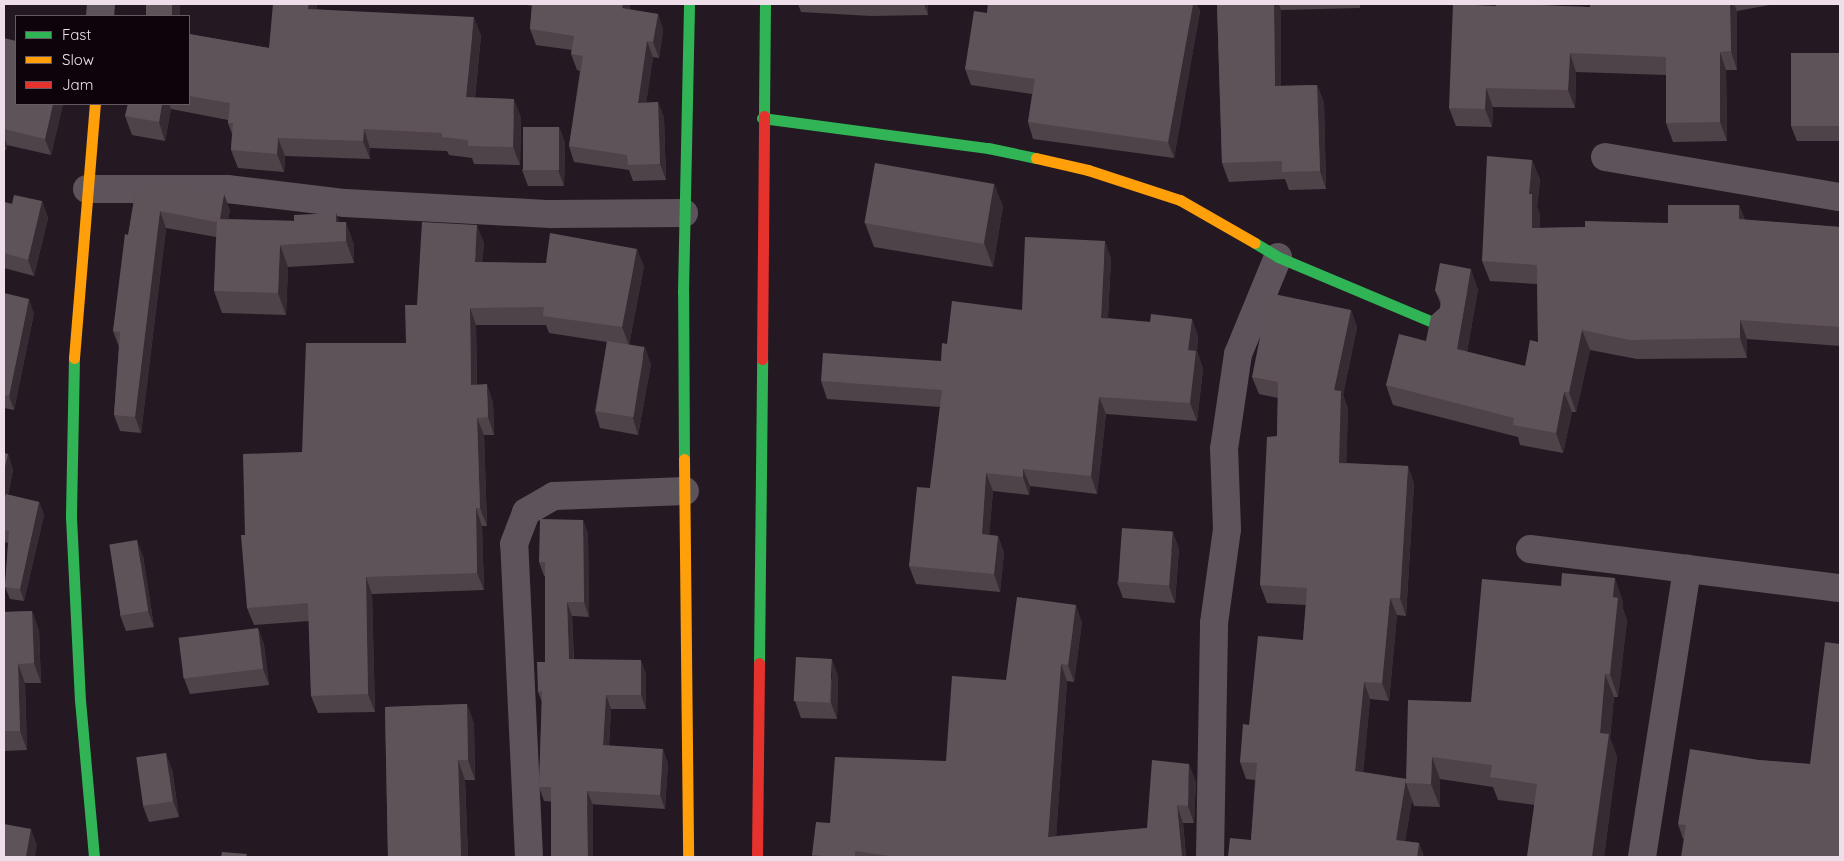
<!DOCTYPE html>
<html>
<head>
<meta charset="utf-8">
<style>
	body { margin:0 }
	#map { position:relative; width:1844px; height:861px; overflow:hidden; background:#241922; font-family:Quicksand,sans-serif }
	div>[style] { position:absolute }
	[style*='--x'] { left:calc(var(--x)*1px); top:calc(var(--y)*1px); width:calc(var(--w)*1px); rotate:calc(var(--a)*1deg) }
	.street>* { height:28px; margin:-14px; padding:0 14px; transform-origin:14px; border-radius:14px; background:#5d545b }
	.fast>* { height:11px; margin:-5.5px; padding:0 5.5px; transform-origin:5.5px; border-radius:5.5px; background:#30b455 }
	.slow>* { height:11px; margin:-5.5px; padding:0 5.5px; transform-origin:5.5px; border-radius:5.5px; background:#ff9f0a }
	.jam>* { height:11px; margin:-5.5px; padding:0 5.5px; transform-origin:5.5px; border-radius:5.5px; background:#e5322d }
	.wall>* { inset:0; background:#4e4349 }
	.shaded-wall>* { inset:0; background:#362b32; transform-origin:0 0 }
	.building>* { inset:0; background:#5f535a; transform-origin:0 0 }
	span { translate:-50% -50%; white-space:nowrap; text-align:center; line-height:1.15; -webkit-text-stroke:4.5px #0c040a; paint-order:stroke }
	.frame { position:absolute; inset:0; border:5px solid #eedeea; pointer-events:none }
	.legend { position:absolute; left:15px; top:15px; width:175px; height:90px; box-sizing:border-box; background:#0c040a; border:1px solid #665b64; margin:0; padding:6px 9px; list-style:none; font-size:15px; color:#eedeea }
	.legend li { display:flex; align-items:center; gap:10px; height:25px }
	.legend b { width:25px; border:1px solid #665b64 }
</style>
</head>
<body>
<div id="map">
	<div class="street">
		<div style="--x:100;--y:16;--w:12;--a:-85"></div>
		<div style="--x:1605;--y:157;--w:238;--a:9.7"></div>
		<div style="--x:87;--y:189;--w:140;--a:0"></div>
		<div style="--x:227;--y:189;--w:119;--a:6.8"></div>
		<div style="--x:345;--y:203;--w:206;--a:3.1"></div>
		<div style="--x:551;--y:214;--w:133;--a:-0.4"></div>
		<div style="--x:1530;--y:549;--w:312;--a:7.2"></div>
		<div style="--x:529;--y:857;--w:313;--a:-92.7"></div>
		<div style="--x:514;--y:544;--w:34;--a:-69"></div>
		<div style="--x:526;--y:512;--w:32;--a:-30"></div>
		<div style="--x:554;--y:496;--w:131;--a:-2.2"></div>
		<div style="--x:1210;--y:857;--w:234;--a:-89"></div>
		<div style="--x:1214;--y:623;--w:95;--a:-82.1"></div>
		<div style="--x:1227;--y:529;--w:80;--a:-92.1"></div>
		<div style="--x:1224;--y:449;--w:96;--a:-81.6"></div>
		<div style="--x:1238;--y:354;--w:105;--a:-67.6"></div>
		<div style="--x:1642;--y:857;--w:292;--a:-81.1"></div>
	</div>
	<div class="fast">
		<div style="--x:764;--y:116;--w:112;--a:-89.5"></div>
		<div style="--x:762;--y:118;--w:228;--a:7.6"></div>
		<div style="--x:988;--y:148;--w:49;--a:11.8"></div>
		<div style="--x:1255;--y:243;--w:27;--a:31"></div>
		<div style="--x:1278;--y:257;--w:168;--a:22.8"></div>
		<div style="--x:74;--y:358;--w:159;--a:91.1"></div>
		<div style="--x:71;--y:517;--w:183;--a:87.2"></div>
		<div style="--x:80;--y:700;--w:158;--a:84.9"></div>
		<div style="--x:684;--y:459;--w:167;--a:-90.3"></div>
		<div style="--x:683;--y:292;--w:288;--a:-88.8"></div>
		<div style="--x:759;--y:663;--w:304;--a:-89.4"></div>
	</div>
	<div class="slow">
		<div style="--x:1036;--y:158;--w:53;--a:13"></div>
		<div style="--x:1088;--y:170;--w:97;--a:18.1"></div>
		<div style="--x:1180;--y:200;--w:86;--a:29.8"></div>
		<div style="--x:74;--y:358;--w:255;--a:-85.3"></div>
		<div style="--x:684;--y:459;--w:398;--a:89.4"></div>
	</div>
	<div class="jam">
		<div style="--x:762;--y:359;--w:243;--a:-89.5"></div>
		<div style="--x:757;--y:857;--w:194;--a:-89.4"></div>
	</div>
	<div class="wall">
		<div style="clip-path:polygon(317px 4px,316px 9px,481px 35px,475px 98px,521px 117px,520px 165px,474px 164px,472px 158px,449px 155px,447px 151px,370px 148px,370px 159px,285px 156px,284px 172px,238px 168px,231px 150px,232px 134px,228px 123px,228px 120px,171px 109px,165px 141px,132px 135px,125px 116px,128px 104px,189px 104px,189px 34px,269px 48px)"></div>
		<div style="clip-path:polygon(527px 4px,630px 4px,630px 10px,658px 14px,663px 30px,659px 58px,653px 57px,646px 103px,658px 102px,664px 118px,666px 180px,633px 181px,629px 170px,574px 162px,569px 146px,580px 71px,577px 70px,571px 54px,572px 50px,536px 45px,530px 29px,532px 6px,527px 5px)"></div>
		<div style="clip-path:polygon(798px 4px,928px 4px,928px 15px,871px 16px,801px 12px)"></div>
		<div style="clip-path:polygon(988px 4px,1197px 4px,1200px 11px,1174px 158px,1033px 139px,1028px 122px,1032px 94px,971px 85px,965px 69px,987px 13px)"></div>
		<div style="clip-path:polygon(1217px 4px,1383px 4px,1360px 5px,1360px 8px,1281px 10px,1281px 86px,1317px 85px,1324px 103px,1326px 189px,1289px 190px,1285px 179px,1229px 182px,1222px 163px)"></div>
		<div style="clip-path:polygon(1590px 4px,1775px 4px,1737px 11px,1737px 70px,1726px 70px,1727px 141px,1673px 142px,1666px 123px,1666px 75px,1576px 72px,1575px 108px,1493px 107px,1492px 127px,1456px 126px,1449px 108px,1496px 6px,1537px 5px,1590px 7px)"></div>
		<div style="clip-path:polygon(1796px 4px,1809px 4px,1797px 5px)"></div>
		<div style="clip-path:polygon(1840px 4px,1840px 141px,1797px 141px,1791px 126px,1839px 53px)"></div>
		<div style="clip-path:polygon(4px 38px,63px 104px,51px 155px,7px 145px,6px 150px,4px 150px)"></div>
		<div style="clip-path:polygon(559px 127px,565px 143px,564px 186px,528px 186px,522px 170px)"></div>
		<div style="clip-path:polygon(1532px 160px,1540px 180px,1537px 207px,1540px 214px,1540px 228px,1585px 227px,1668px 223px,1739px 205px,1745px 220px,1840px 227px,1840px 346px,1747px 339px,1747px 358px,1637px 359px,1590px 350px,1576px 412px,1572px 412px,1563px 453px,1520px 445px,1518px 437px,1393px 405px,1386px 385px,1426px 341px,1440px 308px,1441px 305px,1435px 290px,1478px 289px,1467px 352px,1525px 366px,1538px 342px,1537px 284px,1490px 281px,1482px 261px)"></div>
		<div style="clip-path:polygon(136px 188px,230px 210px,228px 219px,339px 222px,354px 244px,354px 263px,288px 267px,286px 315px,222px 313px,214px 291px,216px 237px,166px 228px,141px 433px,120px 431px,114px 415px,119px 347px,113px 331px)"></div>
		<div style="clip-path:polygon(42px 201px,48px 218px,34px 276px,4px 268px,4px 202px,12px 204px)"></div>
		<div style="clip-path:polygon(1003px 206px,993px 267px,874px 247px,865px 223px)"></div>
		<div style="clip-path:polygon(484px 243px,482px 262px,644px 266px,629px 345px,651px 364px,638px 435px,600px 428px,595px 411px,607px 342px,549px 333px,546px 325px,476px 325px,477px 385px,493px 402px,494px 435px,484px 435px,487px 526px,482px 526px,484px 590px,372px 594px,375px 712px,318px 713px,311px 696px,309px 621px,254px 625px,247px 608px,245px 535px,302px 452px,406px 343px,417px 305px)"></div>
		<div style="clip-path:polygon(1111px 258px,1108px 318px,1150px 322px,1192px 319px,1198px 337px,1197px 351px,1203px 369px,1197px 421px,1106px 414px,1097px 494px,1030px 486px,1029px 495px,993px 491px,989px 535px,998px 536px,1004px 553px,1000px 592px,916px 584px,909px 566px,930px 488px,940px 407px,827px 399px,821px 381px,941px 361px,947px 344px,1022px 310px)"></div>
		<div style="clip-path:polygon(4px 293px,34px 313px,14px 410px,4px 408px)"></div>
		<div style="clip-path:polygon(1351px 310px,1357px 327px,1343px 395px,1348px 409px,1346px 463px,1408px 466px,1414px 484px,1406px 616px,1397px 615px,1389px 701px,1370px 699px,1363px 772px,1406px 779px,1471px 702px,1623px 601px,1623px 609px,1627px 620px,1618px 697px,1614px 697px,1610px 738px,1617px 757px,1604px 857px,1527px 857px,1535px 805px,1498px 800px,1493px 787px,1440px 779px,1440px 807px,1414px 806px,1412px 800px,1405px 841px,1419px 843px,1424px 857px,1228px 857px,1251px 840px,1255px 780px,1246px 779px,1240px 762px,1249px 725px,1303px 640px,1306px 605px,1267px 603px,1260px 585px,1277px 436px,1278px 398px,1259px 394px,1252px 377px)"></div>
		<div style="clip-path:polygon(4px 453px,8px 454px,13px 470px,8px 495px,39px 502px,44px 515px,24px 601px,10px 599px,5px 587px,8px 543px,4px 542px,4px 503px,5px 499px,4px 499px)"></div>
		<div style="clip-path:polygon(583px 520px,588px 534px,589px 617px,572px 616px,574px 659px,646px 674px,646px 709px,611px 709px,609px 746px,668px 763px,665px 809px,544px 801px,539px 787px,542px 702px,538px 692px,545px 662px,545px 576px,544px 576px,539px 562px)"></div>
		<div style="clip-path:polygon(1179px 548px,1175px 603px,1123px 598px,1117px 582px)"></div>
		<div style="clip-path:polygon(143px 556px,154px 627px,126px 631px,120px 615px)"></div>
		<div style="clip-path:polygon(32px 611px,39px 631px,41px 683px,25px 683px,27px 750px,4px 751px,4px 612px)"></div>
		<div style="clip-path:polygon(1082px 622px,1074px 682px,1067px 681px,1056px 836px,1147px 828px,1196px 781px,1194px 823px,1183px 823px,1186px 857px,813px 857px,812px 855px,830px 823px,946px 761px,1006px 680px)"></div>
		<div style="clip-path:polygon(258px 628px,264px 645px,269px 685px,190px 694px,184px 678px)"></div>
		<div style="clip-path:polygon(838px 675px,837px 719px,801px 718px,795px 701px)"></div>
		<div style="clip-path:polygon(467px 704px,474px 724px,475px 780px,465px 780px,468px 857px,388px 857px,385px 707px)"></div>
		<div style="clip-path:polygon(1759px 760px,1810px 764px,1840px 857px,1683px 839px,1678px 824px)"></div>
		<div style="clip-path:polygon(172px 769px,179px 817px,149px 822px,143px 806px)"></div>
	</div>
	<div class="shaded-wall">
		<div style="left:172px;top:4px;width:8px;height:12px"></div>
		<div style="clip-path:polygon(309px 4px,317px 4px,315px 27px,308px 9px)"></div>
		<div style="clip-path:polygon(623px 4px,630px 4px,628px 24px,622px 8px)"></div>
		<div style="clip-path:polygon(924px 4px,928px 4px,928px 15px)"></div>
		<div style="clip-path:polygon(1193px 4px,1197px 4px,1200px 11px,1174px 158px,1168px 142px)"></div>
		<div style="clip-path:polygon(1274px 4px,1279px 4px,1281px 10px,1281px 104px,1275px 86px)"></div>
		<div style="clip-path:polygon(1730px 4px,1734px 4px,1737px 11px,1737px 70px,1731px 51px)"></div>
		<div style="clip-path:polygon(658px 14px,663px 30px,659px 58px,653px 42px)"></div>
		<div style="clip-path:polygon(474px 17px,481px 35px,473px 116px,466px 97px)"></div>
		<div style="clip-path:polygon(647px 41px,653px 57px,644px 119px,638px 103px)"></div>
		<div style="clip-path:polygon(1720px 52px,1726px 70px,1727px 141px,1720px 122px)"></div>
		<div style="clip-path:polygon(1570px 53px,1576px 72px,1575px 108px,1568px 90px)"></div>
		<div style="clip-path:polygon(1317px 85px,1324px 103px,1326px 189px,1320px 171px)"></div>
		<div style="clip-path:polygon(1486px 88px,1493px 107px,1492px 127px,1485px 109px)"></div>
		<div style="clip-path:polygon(514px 99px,521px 117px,520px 165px,513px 147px)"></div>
		<div style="clip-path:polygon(658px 102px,664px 118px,666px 180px,660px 164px)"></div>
		<div style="clip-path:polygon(53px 104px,63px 104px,51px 155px,45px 139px)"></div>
		<div style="clip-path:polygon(162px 104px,169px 104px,171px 109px,165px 141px,159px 122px)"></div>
		<div style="clip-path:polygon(559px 127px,565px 143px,564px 186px,558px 170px)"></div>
		<div style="clip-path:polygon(364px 129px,370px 148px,370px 159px,363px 141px)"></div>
		<div style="clip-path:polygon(4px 136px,7px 145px,6px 150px,4px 145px)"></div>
		<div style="clip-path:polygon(278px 138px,285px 156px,284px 172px,277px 154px)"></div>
		<div style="clip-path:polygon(1532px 160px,1540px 180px,1537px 207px,1540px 214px,1540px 248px,1532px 228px,1529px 194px)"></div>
		<div style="clip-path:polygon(994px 183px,1003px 206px,993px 267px,984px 243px)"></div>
		<div style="clip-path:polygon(224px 194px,230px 210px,225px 239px,219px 222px)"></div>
		<div style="clip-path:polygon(42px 201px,48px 218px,34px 276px,28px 260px)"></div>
		<div style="clip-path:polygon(1739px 205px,1747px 225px,1739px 219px)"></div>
		<div style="clip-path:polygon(160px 211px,166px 228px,141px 433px,135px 417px)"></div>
		<div style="clip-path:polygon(336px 213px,344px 235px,336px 222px)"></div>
		<div style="clip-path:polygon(346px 222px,354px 244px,354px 263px,346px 241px)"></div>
		<div style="clip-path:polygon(477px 225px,484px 243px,481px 279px,475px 262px)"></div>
		<div style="clip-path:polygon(1105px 241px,1111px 258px,1107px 335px,1101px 318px)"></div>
		<div style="clip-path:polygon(280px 245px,288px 267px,286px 315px,278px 293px)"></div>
		<div style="clip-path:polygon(637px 249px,644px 266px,629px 345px,622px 327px)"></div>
		<div style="clip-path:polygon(1471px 269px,1478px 289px,1464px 369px,1457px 349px)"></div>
		<div style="clip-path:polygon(29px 299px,34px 313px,14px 410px,9px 396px)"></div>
		<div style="clip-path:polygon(470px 308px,476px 325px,477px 402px,471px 385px)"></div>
		<div style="clip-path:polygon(1351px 310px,1357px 327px,1343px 395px,1348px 409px,1346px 480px,1339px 463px,1334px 390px)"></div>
		<div style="clip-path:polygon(1192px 319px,1198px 337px,1197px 351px,1203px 369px,1197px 421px,1190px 403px,1188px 350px)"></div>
		<div style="clip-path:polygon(1740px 320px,1747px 339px,1747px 358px,1740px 338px)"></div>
		<div style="clip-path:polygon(1582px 330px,1590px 350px,1576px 412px,1569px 392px)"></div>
		<div style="clip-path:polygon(645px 347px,651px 364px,638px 435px,633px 418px)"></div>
		<div style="clip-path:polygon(487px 384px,493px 402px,494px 435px,488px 417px)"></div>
		<div style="clip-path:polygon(1564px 392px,1572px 412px,1563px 453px,1556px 433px)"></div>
		<div style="clip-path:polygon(1099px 397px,1106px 414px,1097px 494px,1091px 476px)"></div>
		<div style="clip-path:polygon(477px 418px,484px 435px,487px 526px,480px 508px)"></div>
		<div style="clip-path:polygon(8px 454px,13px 470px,7px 499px,4px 491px,4px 470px)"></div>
		<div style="clip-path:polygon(1408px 466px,1414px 484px,1406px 616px,1400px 598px)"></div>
		<div style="clip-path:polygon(1023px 469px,1030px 486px,1029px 495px,1023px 477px)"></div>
		<div style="clip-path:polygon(986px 473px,993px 491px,988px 552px,982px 534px)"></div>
		<div style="clip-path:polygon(39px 502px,44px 515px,24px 601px,20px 589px)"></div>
		<div style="clip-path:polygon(476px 508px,482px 526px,484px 590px,477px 573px)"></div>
		<div style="clip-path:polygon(583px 520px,588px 534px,589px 617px,584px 602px)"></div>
		<div style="clip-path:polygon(1173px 532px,1179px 548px,1175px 603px,1169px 586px)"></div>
		<div style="clip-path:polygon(998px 536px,1004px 553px,1000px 592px,994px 574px)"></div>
		<div style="clip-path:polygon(137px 540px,143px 556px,154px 627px,148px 611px)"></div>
		<div style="clip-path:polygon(366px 577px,372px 594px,375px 712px,368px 694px)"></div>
		<div style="clip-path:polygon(1615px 578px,1623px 601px,1623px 609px,1627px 620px,1618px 697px,1610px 674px,1613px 597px)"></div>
		<div style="clip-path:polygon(1390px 598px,1397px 615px,1389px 701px,1382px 683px)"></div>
		<div style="clip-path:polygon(567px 602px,572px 616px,574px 673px,569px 659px)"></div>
		<div style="clip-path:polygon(1076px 605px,1082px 622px,1074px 682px,1068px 665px)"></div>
		<div style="clip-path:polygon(32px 611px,39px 631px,41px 683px,34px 663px)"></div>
		<div style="clip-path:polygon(258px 628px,264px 645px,269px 685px,263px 669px)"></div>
		<div style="clip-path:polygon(832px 659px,838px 675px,837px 719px,831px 703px)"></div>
		<div style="clip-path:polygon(641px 660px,646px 674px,646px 709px,641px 695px)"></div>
		<div style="clip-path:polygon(18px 664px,25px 683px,27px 750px,20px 731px)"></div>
		<div style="clip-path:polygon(1061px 664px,1067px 681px,1055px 854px,1048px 837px)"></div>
		<div style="clip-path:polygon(1605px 674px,1614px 697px,1610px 738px,1617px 757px,1604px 857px,1592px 857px,1600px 733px)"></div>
		<div style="clip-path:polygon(1364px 682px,1370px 699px,1362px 788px,1355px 771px)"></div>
		<div style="clip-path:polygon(606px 695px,611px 709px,608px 759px,603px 745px)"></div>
		<div style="clip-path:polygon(467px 704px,474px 724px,475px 780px,468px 760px)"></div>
		<div style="clip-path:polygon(663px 749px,668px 763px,665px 809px,660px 795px)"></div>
		<div style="clip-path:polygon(166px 753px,172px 769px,179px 817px,173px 801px)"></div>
		<div style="clip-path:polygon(1432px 757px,1440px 779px,1440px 807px,1431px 784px)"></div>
		<div style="clip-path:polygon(458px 760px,465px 780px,468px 857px,461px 857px,461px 856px)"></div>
		<div style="clip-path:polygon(1189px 764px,1196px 781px,1194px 823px,1188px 806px)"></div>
		<div style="clip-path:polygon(1406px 779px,1406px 783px,1412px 800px,1402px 857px,1396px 840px)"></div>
		<div style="clip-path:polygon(587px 791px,593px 805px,593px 857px,588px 857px)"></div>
		<div style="clip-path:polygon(1177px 805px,1183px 823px,1186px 857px,1182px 857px)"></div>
		<div style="clip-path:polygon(31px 829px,37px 845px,35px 857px,26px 857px)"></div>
		<div style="clip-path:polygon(1419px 843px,1424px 857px,1417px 857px)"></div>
	</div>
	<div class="building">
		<div style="left:146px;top:4px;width:26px;height:12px"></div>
		<div style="clip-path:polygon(273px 4px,309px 4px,308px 9px,474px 17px,466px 97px,514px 99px,513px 147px,468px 146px,468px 140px,442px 137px,442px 133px,364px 129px,363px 141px,278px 138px,277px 154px,231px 150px,233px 123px,228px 123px,230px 103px,189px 96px,189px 34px,269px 48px)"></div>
		<div style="clip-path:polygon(532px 4px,623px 4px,622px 8px,658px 14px,653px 42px,647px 41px,638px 103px,658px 102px,660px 164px,628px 165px,627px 155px,569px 146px,583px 56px,571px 54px,574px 36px,530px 29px)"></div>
		<div style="clip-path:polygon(988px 4px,1193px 4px,1168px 142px,1028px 122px,1035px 79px,965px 69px,974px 11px,987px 13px)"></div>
		<div style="clip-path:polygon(1217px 4px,1274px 4px,1275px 86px,1317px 85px,1320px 171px,1282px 172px,1282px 161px,1222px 163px)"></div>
		<div style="clip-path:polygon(1453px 4px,1496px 6px,1495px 4px,1534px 4px,1534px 5px,1590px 7px,1590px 4px,1730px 4px,1731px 51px,1720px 52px,1720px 122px,1666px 123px,1666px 57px,1570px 53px,1568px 90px,1486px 88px,1485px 109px,1449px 108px)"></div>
		<div style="clip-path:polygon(1840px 4px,1840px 126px,1791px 126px,1791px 53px,1839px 53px)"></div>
		<div style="clip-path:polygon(4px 38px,16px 41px,16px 104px,53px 104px,45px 139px,4px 129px)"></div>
		<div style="clip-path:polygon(128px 104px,162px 104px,159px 122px,125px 116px)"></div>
		<div style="left:523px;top:127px;width:36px;height:43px"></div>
		<div style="clip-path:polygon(1487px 156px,1532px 160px,1529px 194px,1532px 194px,1532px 228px,1585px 227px,1585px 221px,1668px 223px,1668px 205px,1739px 205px,1739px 219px,1840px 227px,1840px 327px,1740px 320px,1740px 338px,1630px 340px,1582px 330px,1569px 392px,1564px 392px,1556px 433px,1513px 425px,1514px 418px,1386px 385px,1399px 334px,1426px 341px,1431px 316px,1440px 308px,1441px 300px,1435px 290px,1440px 263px,1471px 269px,1457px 349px,1525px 366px,1530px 340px,1538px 342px,1537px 265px,1482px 261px)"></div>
		<div style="left:875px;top:163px;width:121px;height:61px;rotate:10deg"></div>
		<div style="clip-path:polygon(136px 188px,193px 188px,224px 194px,220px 219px,217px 219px,216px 222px,160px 211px,135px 417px,114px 415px,120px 332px,113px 331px,125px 234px,128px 235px)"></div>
		<div style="clip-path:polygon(14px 195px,42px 201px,28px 260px,4px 253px,4px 202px,12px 204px)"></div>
		<div style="clip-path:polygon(336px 213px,336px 222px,346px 222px,346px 241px,280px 245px,278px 293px,214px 291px,217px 219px,294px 221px,294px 215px)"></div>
		<div style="clip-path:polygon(422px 222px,477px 225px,475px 262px,546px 263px,550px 233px,637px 249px,622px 327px,543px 316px,544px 307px,470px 308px,471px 385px,487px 384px,488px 417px,477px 418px,480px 508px,476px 508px,477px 573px,366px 577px,368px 694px,311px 696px,308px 603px,247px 608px,241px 535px,245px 535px,243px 454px,302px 452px,306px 343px,406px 343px,405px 305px,417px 305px)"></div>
		<div style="clip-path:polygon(1025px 237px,1105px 241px,1101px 318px,1150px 322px,1151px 314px,1192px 319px,1188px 350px,1196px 351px,1190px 403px,1099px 397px,1091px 476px,1023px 469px,1023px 477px,986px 473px,982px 534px,998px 536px,994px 574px,909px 566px,917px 487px,930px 488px,942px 390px,821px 381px,823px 353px,941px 361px,942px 343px,947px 344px,952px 301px,1022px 310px)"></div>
		<div style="clip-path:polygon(4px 293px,29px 299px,9px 396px,4px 395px)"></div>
		<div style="clip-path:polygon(1269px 293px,1351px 310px,1334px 390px,1341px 391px,1339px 463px,1408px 466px,1400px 598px,1390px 598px,1382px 683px,1364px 682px,1355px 771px,1406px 779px,1396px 840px,1419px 843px,1417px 857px,1228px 857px,1230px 838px,1251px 840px,1257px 763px,1240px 762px,1243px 724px,1249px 725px,1258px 636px,1303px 640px,1307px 588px,1260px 585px,1267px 437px,1277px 436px,1278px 382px,1252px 377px)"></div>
		<div style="left:607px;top:341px;width:38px;height:71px;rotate:9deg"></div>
		<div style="clip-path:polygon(1840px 362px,1840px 373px,1839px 373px)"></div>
		<div style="clip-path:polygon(4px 453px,8px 454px,4px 470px)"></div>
		<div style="clip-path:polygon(6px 494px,39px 502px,20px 589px,5px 587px,9px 531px,4px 530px,4px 503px)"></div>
		<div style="clip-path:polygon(540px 519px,583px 520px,584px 602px,567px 602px,569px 659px,641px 660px,641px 695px,606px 695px,603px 745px,663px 749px,660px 795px,587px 791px,588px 857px,551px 857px,551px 787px,539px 787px,542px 691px,538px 692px,537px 662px,545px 662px,545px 562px,539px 562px)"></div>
		<div style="left:1122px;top:528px;width:51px;height:54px;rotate:4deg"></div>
		<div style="left:137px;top:540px;width:72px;height:28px;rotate:81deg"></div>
		<div style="clip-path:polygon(1562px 573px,1615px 578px,1613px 597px,1618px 598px,1610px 674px,1605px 674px,1600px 733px,1609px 734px,1592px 857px,1527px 857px,1537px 784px,1490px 777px,1492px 765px,1432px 757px,1431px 784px,1406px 783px,1408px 700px,1471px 702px,1482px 579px,1561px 586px)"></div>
		<div style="clip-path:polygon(1017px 597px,1076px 605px,1068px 665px,1061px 664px,1048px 837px,1147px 828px,1152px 760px,1189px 764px,1188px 806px,1177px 805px,1182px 857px,896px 857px,855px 851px,855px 857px,837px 857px,812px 855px,816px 822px,830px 823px,835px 757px,946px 761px,952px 676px,1006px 680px)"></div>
		<div style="clip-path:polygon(32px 611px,34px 663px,18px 664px,20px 731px,4px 731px,4px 612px)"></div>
		<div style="left:258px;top:628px;width:41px;height:80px;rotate:83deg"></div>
		<div style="clip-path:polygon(1825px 642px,1840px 644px,1840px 857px,1681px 857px,1686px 825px,1678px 824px,1690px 749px,1759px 760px,1810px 764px)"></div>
		<div style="left:796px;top:657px;width:36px;height:44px;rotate:3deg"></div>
		<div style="clip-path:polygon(467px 704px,468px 760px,458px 760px,461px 856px,388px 857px,385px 707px)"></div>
		<div style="left:166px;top:753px;width:49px;height:30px;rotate:82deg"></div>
		<div style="clip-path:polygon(4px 824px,31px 829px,26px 857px,4px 857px)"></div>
		<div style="clip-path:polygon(222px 852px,247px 854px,246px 857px,221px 857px)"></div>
	</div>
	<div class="frame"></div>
	<ul class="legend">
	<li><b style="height:6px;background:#30b455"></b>Fast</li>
	<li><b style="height:6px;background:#ff9f0a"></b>Slow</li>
	<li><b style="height:6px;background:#e5322d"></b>Jam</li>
	</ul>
</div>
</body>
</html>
